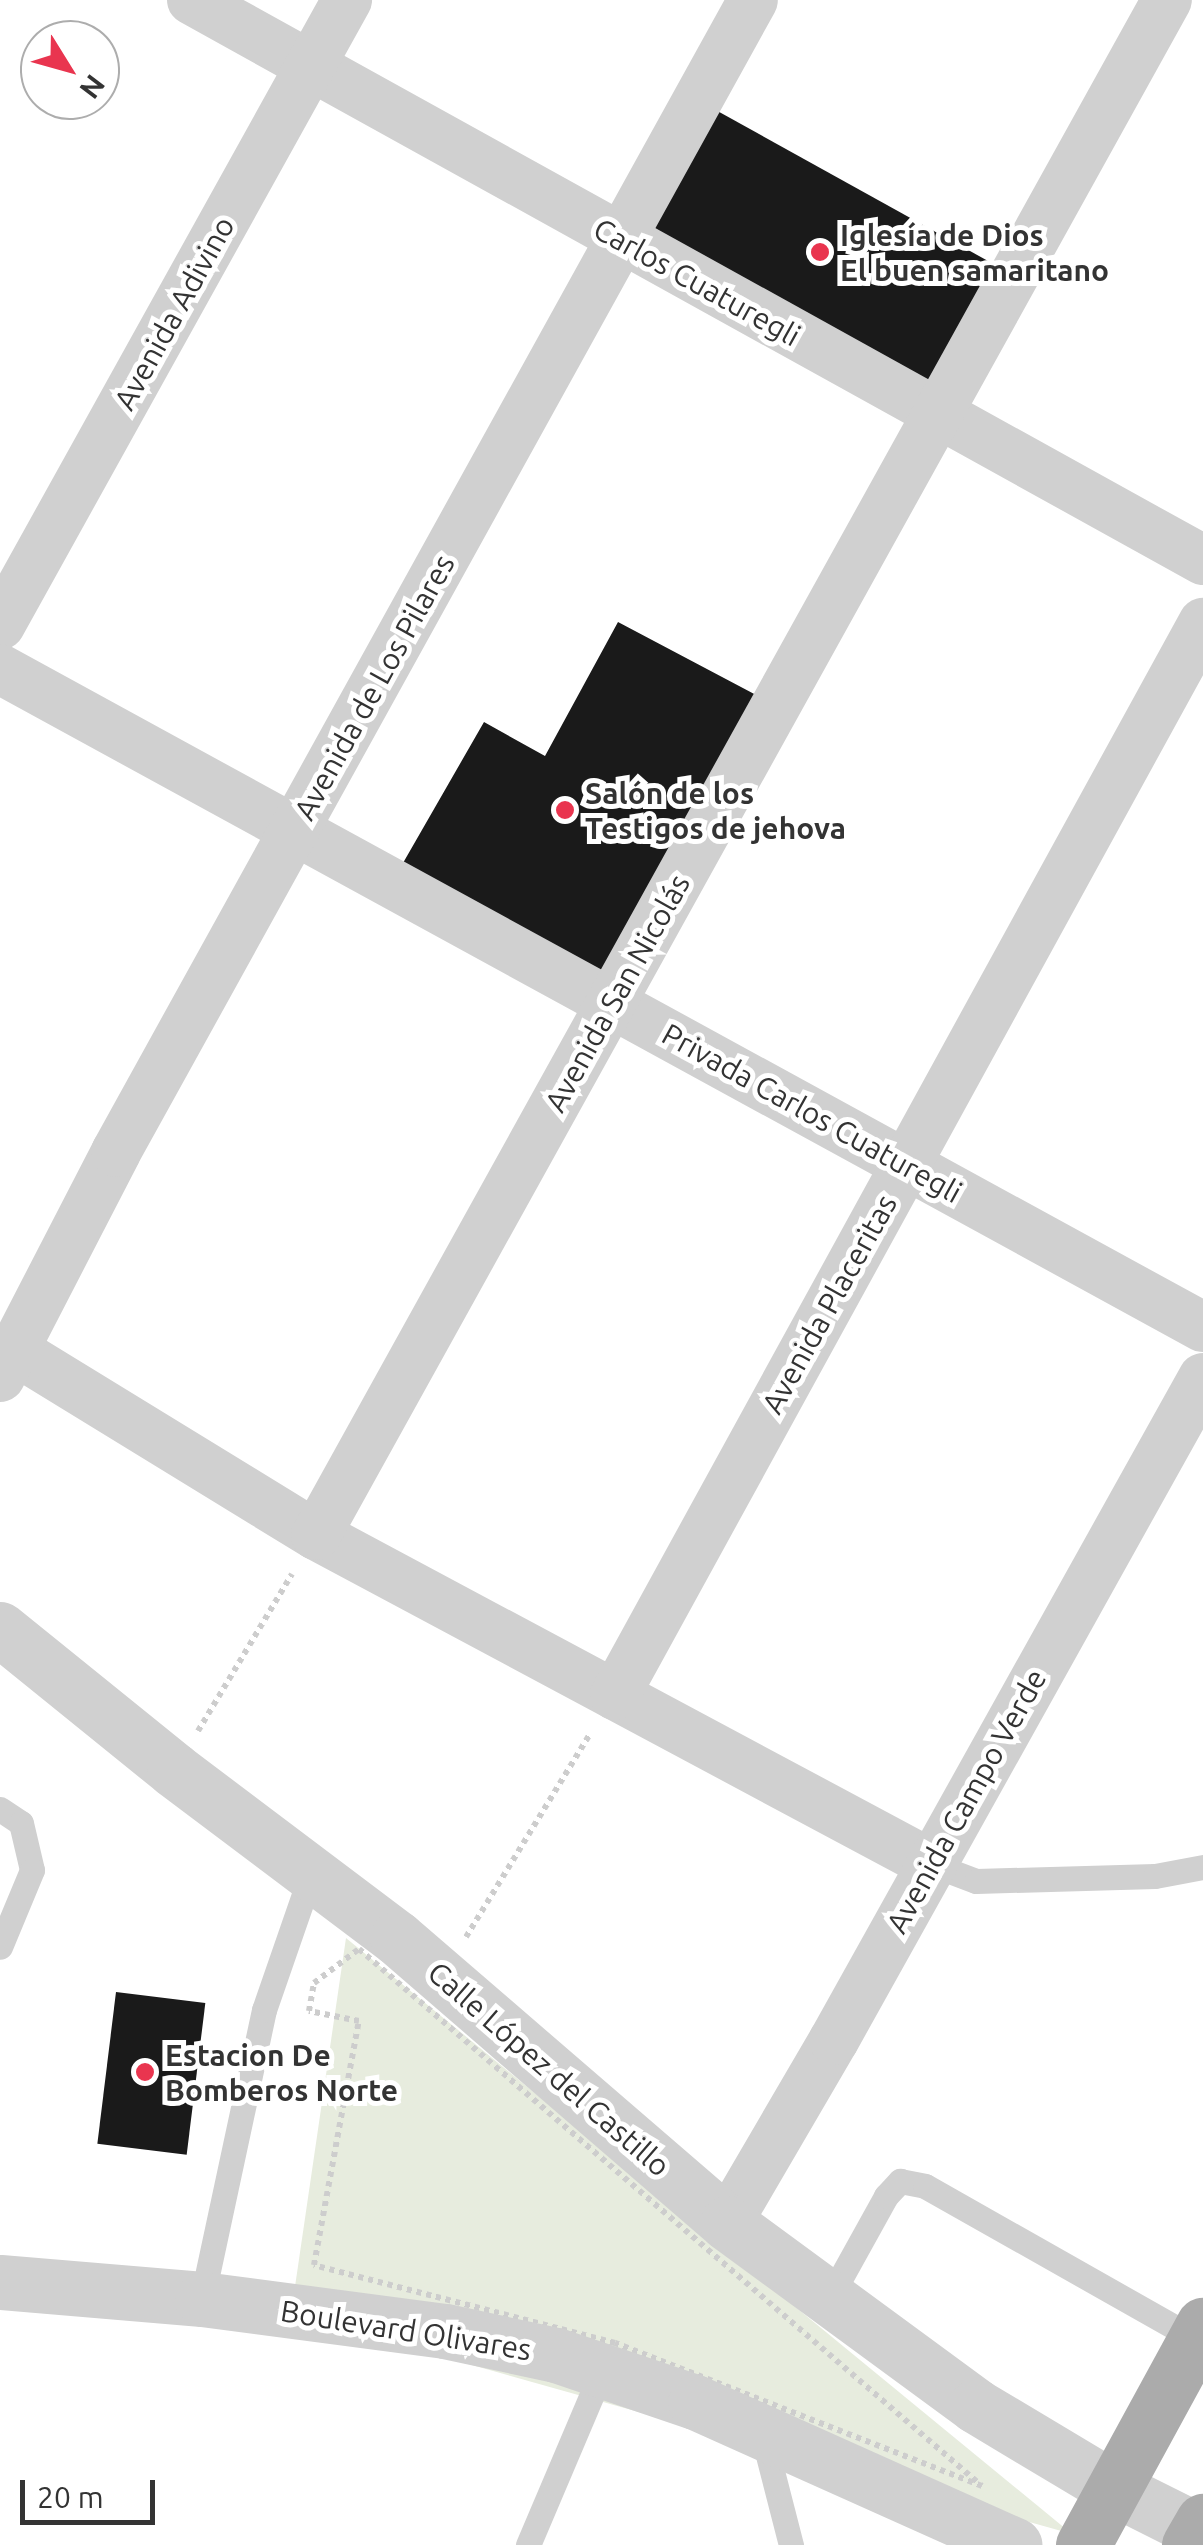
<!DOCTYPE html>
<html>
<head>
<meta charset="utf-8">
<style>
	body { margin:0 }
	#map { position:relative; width:1203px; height:2545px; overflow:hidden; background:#fff; font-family:Ubuntu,sans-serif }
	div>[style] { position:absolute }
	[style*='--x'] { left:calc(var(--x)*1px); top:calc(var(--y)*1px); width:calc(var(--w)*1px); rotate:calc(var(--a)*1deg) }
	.green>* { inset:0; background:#e7ecde }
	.building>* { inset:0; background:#1a1a1a; transform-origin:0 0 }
	.path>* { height:6px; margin-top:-3px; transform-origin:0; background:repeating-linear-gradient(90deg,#cdcdcd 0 5px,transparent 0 10px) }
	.service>* { height:25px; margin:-12.5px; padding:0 12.5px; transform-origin:12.5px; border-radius:12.5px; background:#d0d0d0 }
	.minor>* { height:50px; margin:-25px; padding:0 25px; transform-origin:25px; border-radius:25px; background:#d0d0d0 }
	.tertiary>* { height:55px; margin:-27.5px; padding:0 27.5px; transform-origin:27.5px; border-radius:27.5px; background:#d0d0d0 }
	.primary>* { height:55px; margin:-27.5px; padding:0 27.5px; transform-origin:27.5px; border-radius:27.5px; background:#ababab }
	.dots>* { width:28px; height:28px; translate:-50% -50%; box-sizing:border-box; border:5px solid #fff; border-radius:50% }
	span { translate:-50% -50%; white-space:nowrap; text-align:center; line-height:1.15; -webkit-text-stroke:10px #fff; paint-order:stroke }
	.poi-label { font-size:30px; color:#333; font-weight:700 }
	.left { translate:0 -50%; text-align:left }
	.street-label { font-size:30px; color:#333 }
	.north { position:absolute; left:20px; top:20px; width:100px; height:100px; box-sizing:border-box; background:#fff; border:2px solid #adadad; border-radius:50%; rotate:127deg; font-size:28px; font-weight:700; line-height:40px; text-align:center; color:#333 }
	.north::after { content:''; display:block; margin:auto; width:35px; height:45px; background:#e9354f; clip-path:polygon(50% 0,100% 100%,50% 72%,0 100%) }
	.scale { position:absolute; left:20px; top:2480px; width:135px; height:45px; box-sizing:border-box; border:5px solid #333; border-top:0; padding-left:12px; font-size:30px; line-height:35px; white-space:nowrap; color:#333; -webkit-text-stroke:8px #fff; paint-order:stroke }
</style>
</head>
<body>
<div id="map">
	<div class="green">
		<div style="clip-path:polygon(346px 1938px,1072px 2534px,291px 2314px)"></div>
	</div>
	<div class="building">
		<div style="left:703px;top:103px;width:347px;height:147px;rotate:29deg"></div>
		<div style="clip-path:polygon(618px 622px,758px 696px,603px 977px,403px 863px,484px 722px,545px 756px)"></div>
		<div style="left:116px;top:1992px;width:90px;height:153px;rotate:7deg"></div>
	</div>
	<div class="path">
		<div style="--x:198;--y:1731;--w:183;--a:-59.1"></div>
		<div style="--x:466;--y:1937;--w:238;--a:-58.6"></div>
		<div style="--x:359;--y:1949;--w:822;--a:40.76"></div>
		<div style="--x:982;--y:2486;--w:394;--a:-158.7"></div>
		<div style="--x:615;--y:2343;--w:311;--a:-165.5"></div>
		<div style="--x:314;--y:2265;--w:248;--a:-79.6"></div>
		<div style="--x:359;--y:2021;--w:51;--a:-168.7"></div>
		<div style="--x:309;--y:2011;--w:28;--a:-80"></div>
		<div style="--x:314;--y:1983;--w:56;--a:-37.1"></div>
	</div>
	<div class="service">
		<div style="--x:0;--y:1809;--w:25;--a:34"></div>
		<div style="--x:21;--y:1823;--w:48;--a:76.8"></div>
		<div style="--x:32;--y:1870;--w:83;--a:112.6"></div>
		<div style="--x:931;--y:1864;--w:48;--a:20.7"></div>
		<div style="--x:976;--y:1881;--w:179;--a:-1.6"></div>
		<div style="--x:1155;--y:1876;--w:49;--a:-10.6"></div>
		<div style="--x:202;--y:2299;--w:296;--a:-77.9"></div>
		<div style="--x:264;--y:2010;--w:147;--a:-70.9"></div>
		<div style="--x:829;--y:2299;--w:118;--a:-61"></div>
		<div style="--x:886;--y:2196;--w:21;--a:-47"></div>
		<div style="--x:900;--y:2181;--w:25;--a:11"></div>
		<div style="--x:925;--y:2186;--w:310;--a:29.5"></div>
		<div style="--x:763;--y:2436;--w:113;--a:75.6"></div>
		<div style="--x:528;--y:2545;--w:189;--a:-67"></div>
	</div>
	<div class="minor">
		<div style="--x:192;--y:0;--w:1156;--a:28.98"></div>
		<div style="--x:0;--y:625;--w:715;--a:-60.96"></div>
		<div style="--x:0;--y:669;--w:1371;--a:28.68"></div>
		<div style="--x:14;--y:1350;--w:354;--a:31.5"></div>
		<div style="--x:316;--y:1535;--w:697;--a:28.14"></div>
		<div style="--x:0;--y:1377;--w:253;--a:-62.7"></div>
		<div style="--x:116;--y:1152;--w:1316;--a:-61.06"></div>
		<div style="--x:316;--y:1535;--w:1755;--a:-61"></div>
		<div style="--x:615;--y:1695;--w:1223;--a:-61.25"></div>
		<div style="--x:727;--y:2223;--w:212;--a:-59.7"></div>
		<div style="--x:834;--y:2040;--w:758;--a:-60.86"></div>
	</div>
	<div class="tertiary">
		<div style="--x:0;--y:1629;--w:224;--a:39"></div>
		<div style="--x:174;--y:1770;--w:279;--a:37"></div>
		<div style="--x:397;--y:1938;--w:436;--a:40.8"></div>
		<div style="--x:727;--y:2223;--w:309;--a:36.3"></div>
		<div style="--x:976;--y:2406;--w:160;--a:30.9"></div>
		<div style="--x:1113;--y:2488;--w:101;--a:26.6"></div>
		<div style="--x:0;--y:2282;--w:203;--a:4.8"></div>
		<div style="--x:202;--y:2299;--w:245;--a:7.5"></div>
		<div style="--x:445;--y:2331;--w:114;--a:12.2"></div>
		<div style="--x:556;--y:2355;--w:147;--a:18.7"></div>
		<div style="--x:695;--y:2402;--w:350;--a:24.1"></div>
	</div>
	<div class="primary">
		<div style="--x:1083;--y:2545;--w:251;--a:-61.4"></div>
		<div style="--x:1189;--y:2545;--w:28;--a:-60"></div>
	</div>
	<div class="dots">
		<div style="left:820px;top:252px;background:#e9354f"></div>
		<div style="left:565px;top:810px;background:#e9354f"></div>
		<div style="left:145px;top:2072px;background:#e9354f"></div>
	</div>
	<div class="poi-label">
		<span class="left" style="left:840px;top:252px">Iglesía de Dios<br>El buen samaritano</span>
		<span class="left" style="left:585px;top:810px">Salón de los<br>Testigos de jehova</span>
		<span class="left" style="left:165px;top:2072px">Estacion De<br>Bomberos Norte</span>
	</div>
	<div class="street-label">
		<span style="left:697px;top:282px;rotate:29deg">Carlos Cuaturegli</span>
		<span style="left:174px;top:313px;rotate:-61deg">Avenida Adivino</span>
		<span style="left:374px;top:687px;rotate:-61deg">Avenida de Los Pilares</span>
		<span style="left:617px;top:993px;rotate:-61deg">Avenida San Nicolás</span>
		<span style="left:812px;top:1113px;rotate:29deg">Privada Carlos Cuaturegli</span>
		<span style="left:829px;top:1304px;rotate:-61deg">Avenida Placeritas</span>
		<span style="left:966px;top:1801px;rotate:-61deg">Avenida Campo Verde</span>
		<span style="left:549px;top:2069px;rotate:41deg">Calle López del Castillo</span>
		<span style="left:406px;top:2330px;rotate:9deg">Boulevard Olivares</span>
	</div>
	<div class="north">N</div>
	<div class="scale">20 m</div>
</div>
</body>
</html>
